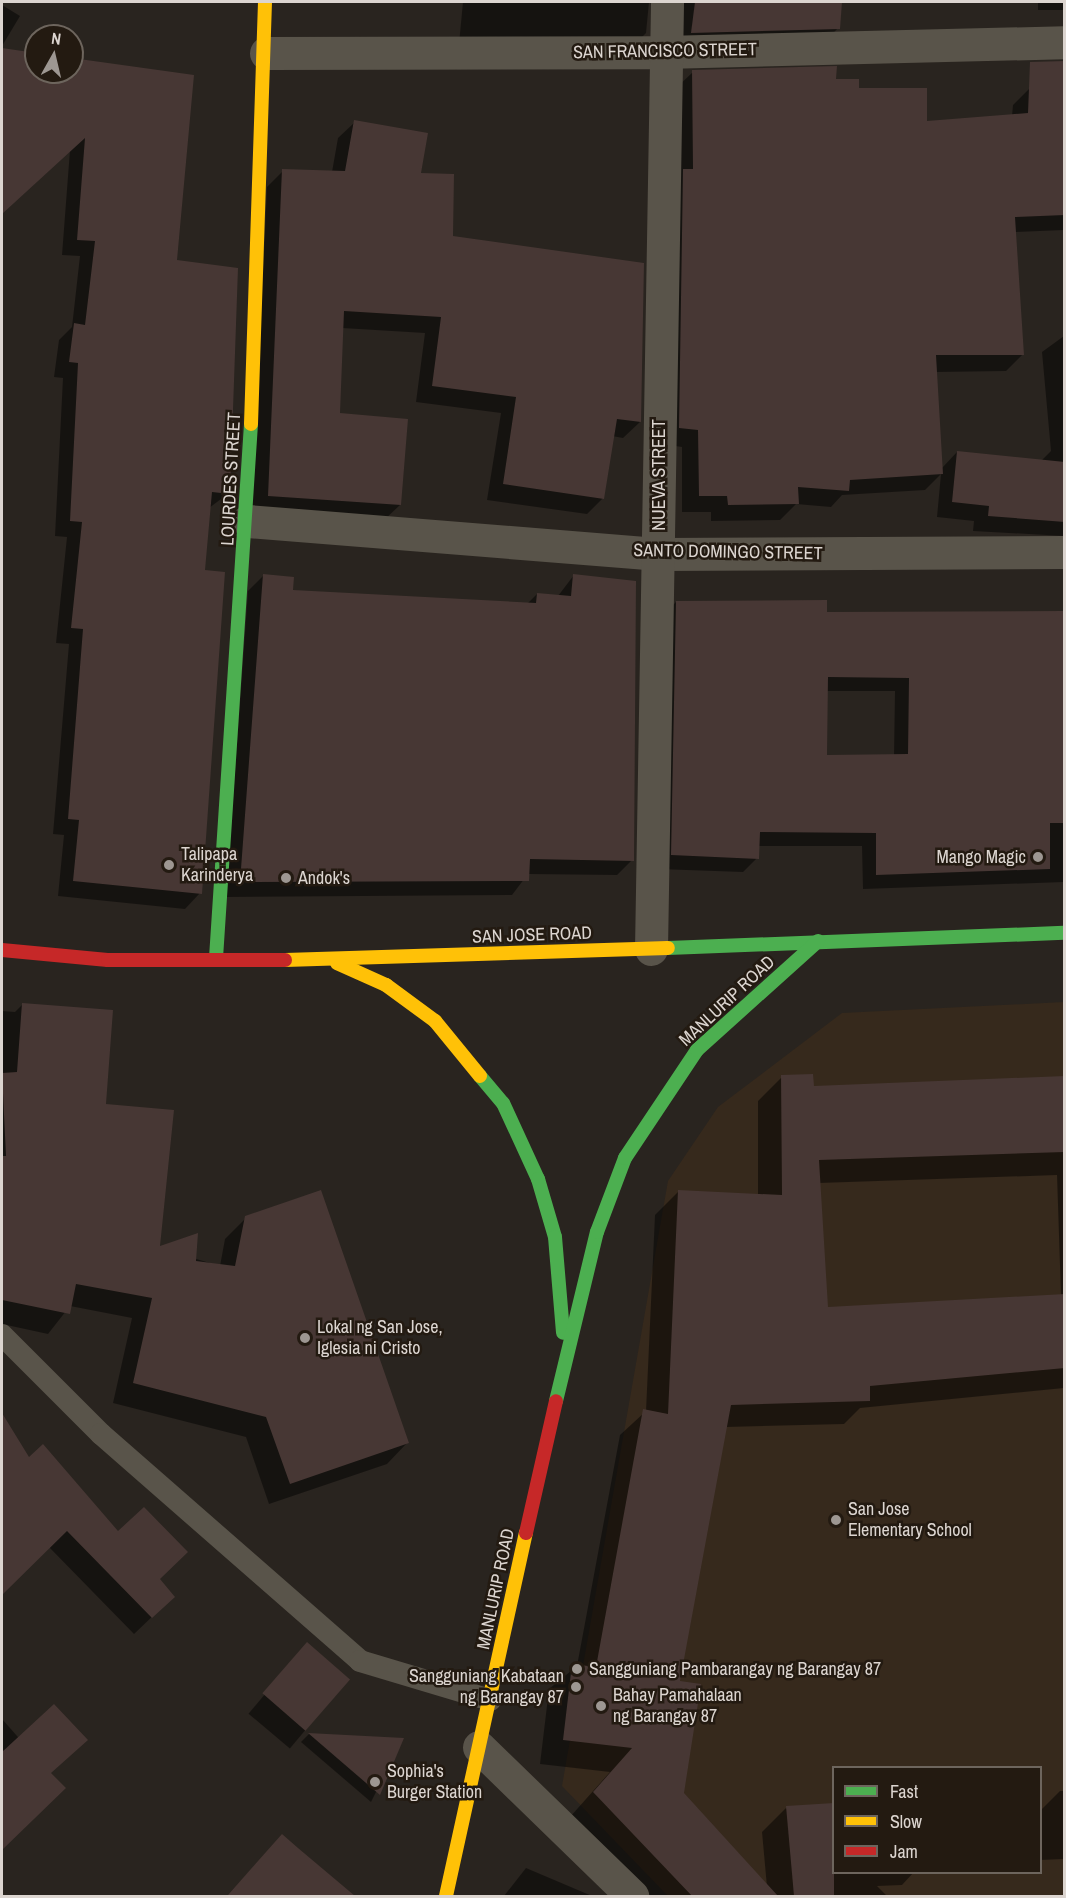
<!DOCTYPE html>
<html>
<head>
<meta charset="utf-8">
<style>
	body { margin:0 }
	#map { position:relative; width:1066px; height:1898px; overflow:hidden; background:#29241f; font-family:"Archivo Narrow",sans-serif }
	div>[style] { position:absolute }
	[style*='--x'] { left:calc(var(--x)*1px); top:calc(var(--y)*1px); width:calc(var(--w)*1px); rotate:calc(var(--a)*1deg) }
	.built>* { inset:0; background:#36291c }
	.shadow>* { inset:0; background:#0007; transform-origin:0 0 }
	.building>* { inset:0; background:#473734; transform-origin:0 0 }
	.lane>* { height:22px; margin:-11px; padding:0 11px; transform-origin:11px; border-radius:11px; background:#59544a }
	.street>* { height:33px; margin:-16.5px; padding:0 16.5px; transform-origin:16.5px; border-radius:16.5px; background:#59544a }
	.fast>* { height:14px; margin:-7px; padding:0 7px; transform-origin:7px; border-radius:7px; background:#4caf50 }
	.slow>* { height:14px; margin:-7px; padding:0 7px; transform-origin:7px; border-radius:7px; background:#ffc107 }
	.jam>* { height:14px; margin:-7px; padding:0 7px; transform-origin:7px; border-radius:7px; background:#c62828 }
	.dots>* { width:16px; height:16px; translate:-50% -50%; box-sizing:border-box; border:3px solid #231a11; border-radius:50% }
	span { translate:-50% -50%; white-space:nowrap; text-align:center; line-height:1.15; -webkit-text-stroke:5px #231a11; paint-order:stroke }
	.street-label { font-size:18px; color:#dcd5d0 }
	.poi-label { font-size:18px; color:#dcd5d0 }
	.left { translate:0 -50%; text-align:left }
	.right { translate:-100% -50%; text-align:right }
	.frame { position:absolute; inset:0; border:3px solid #dcd5d0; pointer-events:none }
	.legend { position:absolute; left:832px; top:1766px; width:210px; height:108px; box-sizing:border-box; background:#231a11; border:2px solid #6d655d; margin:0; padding:8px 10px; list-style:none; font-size:18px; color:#dcd5d0 }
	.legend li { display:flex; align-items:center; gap:12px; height:30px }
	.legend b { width:30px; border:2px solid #6d655d }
	.north { position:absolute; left:24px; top:24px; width:60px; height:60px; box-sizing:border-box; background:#231a11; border:2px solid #6d655d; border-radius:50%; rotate:8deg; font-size:16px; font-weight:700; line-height:24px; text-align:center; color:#dcd5d0 }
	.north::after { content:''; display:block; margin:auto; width:21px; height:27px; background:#9d9792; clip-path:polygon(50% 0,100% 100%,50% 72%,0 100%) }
</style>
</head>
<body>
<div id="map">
	<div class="built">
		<div style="clip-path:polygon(evenodd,1064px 1002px,1064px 1896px,668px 1896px,562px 1786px,668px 1181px,718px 1107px,842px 1013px,1064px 1002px,834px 1768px,1040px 1768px,1040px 1872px,834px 1872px,834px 1768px)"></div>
	</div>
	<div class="shadow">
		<div style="clip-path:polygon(463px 2px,649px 2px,646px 33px,630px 49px,459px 44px)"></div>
		<div style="clip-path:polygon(654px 2px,840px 2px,838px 28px,822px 45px,669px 48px)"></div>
		<div style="left:1038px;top:2px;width:26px;height:8px"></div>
		<div style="clip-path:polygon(2px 5px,20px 16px,2px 46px)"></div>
		<div style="clip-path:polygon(2px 50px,36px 55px,36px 72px,72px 72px,72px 60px,175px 262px,229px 493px,209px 508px,203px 571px,200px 893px,185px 909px,58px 896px,64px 835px,53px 834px,69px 644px,56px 643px,67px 537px,55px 536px,63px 378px,54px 377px,59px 340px,72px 327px,80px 256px,62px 255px,70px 150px,2px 213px)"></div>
		<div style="clip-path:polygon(693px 72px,834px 80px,926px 123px,1012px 116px,1013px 105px,1030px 88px,1064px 90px,1064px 230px,1015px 232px,1023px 354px,1006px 371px,936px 372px,942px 468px,957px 452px,1041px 461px,1051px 451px,1042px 352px,1064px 336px,1064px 536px,973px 531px,974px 521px,937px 517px,941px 474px,925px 490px,842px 495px,831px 507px,796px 504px,780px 520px,711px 521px,711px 512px,682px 512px,682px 447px,662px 444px,676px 88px)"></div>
		<div style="clip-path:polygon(355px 122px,419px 174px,452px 238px,640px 422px,623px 438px,612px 436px,603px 498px,587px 514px,487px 500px,501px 413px,416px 402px,425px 333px,342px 328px,338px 414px,400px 505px,383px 521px,252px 512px,267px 187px,283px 171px,332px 172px,338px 138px)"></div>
		<div style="clip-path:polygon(574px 575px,632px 860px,617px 875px,528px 874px,512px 895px,226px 897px,248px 591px,263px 576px,291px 592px,527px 604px,537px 594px,558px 596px)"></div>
		<div style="clip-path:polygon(evenodd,676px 602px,826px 614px,1064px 619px,1064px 882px,863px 889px,862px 846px,758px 846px,757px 858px,743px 872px,658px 869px,662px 616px,676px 602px,826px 691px,895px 691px,894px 756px,826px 756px,826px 691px)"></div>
		<div style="clip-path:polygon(23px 1004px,105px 1106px,159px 1248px,220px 1266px,225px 1239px,246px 1218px,407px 1443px,387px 1464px,269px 1504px,246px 1437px,113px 1403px,132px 1318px,70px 1306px,48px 1334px,2px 1324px,2px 1011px,15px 1012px)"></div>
		<div style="clip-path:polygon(evenodd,782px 1077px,813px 1088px,1064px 1078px,1064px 1388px,860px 1408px,844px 1424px,726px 1427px,679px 1682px,683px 1794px,767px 1887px,762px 1832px,786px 1808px,834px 1872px,914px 1872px,902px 1885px,877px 1886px,887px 1896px,645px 1896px,570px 1817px,610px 1772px,540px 1764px,549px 1689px,577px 1666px,620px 1435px,646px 1411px,655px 1215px,679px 1191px,758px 1195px,758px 1101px,782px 1077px,1057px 1175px,1061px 1296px,826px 1309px,819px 1183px,1057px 1175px)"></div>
		<div style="clip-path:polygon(15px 1437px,29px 1459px,158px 1579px,156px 1613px,134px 1634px,49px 1547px,2px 1594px,2px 1450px)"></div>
		<div style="left:307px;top:1644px;width:54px;height:91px;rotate:40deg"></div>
		<div style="clip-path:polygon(2px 1719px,63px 1788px,2px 1848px)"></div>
		<div style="clip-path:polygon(309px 1734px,402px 1740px,371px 1802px,301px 1742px)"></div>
		<div style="clip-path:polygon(1060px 1791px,1064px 1791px,1064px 1859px,1040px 1860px,1040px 1811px)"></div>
		<div style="clip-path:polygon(282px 1836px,352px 1896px,227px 1896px)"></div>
		<div style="clip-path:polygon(526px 1868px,592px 1896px,504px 1896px)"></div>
	</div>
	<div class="building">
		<div style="clip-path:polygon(695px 2px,842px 2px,840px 29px,691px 33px)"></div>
		<div style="clip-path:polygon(2px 48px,36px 53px,36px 72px,72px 72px,72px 58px,194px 75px,177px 260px,238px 268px,230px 494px,212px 492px,205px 570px,225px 572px,202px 894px,73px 881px,79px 820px,68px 819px,83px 629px,71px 628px,82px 522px,70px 521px,78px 363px,69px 362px,74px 323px,85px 325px,95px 241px,77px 240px,85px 138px,2px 214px)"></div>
		<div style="clip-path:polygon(1065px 61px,1065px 215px,1015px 217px,1024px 355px,936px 355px,943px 474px,850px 480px,849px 491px,798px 487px,799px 504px,728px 505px,727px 496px,699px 496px,698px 430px,679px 428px,683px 169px,693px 169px,692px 70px,837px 66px,836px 79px,859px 79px,859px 88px,927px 88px,927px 121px,1028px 113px,1030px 62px)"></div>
		<div style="clip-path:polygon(354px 120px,428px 133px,421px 173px,454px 174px,453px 236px,644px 263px,641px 422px,617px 419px,604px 499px,503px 484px,516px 397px,432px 386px,441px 317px,344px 311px,340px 413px,408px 419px,401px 505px,268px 496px,282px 169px,345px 171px)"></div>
		<div style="clip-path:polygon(957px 451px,1065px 462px,1065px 522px,988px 516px,989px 506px,952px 502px)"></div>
		<div style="clip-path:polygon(263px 574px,294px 577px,293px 590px,536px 603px,537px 593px,571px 596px,573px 574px,636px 581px,634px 861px,530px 859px,529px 881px,240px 882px)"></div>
		<div style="clip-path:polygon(evenodd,827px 600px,827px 612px,1064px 611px,1065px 823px,1050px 823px,1050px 869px,876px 875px,876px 833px,760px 832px,759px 859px,671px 855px,676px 601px,827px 600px,828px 677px,909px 678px,908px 754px,827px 755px,828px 677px)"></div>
		<div style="clip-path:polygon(22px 1003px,113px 1010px,106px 1104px,174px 1110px,160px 1246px,198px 1233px,196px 1261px,235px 1266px,245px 1216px,321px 1190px,409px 1443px,290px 1484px,266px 1417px,133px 1383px,152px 1298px,76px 1284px,70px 1314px,2px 1300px,2px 1156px,6px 1156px,2px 1073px,17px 1072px)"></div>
		<div style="clip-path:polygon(813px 1074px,814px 1086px,1065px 1076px,1065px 1152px,819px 1160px,828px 1307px,1065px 1294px,1065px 1368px,870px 1386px,870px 1401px,731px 1405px,680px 1681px,701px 1684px,684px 1793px,778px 1896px,692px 1896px,593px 1792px,632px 1748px,563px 1740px,572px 1664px,596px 1667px,643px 1409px,668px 1414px,678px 1190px,782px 1195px,781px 1075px)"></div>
		<div style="clip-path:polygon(2px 1413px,29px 1457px,43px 1444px,118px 1531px,144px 1507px,188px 1552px,160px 1579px,175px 1597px,152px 1618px,67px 1531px,2px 1595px)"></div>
		<div style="left:307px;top:1642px;width:57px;height:68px;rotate:41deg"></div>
		<div style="clip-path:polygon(54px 1704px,88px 1740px,51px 1773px,66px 1788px,2px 1850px,2px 1752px)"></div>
		<div style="clip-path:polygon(308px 1733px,404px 1738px,380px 1795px)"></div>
		<div style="clip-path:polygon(834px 1803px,834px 1896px,794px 1896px,786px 1806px)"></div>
		<div style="clip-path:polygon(282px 1834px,298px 1848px,355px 1896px,227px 1896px)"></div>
	</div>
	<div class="lane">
		<div style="--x:2;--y:1335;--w:140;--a:45"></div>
		<div style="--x:101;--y:1434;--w:344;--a:41.2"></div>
		<div style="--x:360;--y:1661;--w:136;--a:16.7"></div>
	</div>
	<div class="street">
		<div style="--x:266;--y:53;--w:397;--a:-0.1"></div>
		<div style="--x:663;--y:52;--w:401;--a:-1.4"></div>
		<div style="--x:248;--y:521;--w:413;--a:4.6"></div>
		<div style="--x:660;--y:554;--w:404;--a:-0.3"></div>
		<div style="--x:651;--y:949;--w:947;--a:-89.03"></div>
		<div style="--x:479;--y:1747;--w:214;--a:44.2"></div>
	</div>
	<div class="fast">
		<div style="--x:668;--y:948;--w:396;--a:-2.2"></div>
		<div style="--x:216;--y:958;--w:535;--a:-86.25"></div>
		<div style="--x:480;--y:1076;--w:35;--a:50"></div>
		<div style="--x:503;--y:1103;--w:84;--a:65.3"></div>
		<div style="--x:538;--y:1179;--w:60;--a:73.7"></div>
		<div style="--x:555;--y:1237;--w:96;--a:85.2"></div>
		<div style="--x:556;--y:1401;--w:174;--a:-76.4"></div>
		<div style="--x:597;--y:1232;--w:79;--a:-69.3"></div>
		<div style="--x:625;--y:1158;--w:130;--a:-56.3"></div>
		<div style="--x:697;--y:1050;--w:163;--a:-42"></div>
	</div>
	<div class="slow">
		<div style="--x:251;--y:424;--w:422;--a:-88.1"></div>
		<div style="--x:285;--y:960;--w:383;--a:-1.8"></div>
		<div style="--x:337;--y:963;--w:54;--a:24.2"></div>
		<div style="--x:386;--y:985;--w:61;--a:36.3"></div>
		<div style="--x:435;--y:1021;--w:71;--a:50.7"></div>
		<div style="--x:446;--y:1896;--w:372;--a:-77.6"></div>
	</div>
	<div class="jam">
		<div style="--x:2;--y:950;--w:106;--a:5.4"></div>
		<div style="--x:108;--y:960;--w:177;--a:0"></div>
		<div style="--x:526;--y:1533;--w:135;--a:-77.2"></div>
	</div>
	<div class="dots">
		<div style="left:1038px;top:857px;background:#9d9792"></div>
		<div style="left:169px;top:865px;background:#9d9792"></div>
		<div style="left:286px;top:878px;background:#9d9792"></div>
		<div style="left:305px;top:1338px;background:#9d9792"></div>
		<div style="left:836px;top:1520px;background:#9d9792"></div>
		<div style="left:577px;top:1669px;background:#9d9792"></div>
		<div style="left:576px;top:1687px;background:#9d9792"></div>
		<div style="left:601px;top:1706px;background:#9d9792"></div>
		<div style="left:375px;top:1782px;background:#9d9792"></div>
	</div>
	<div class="street-label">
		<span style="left:665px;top:51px;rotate:-1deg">SAN FRANCISCO STREET</span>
		<span style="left:659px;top:475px;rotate:-90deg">NUEVA STREET</span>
		<span style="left:231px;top:479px;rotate:-87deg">LOURDES STREET</span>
		<span style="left:728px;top:552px;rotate:1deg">SANTO DOMINGO STREET</span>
		<span style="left:532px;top:935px;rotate:-2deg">SAN JOSE ROAD</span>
		<span style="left:727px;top:1001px;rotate:-43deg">MANLURIP ROAD</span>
		<span style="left:496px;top:1589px;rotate:-78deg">MANLURIP ROAD</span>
	</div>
	<div class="poi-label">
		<span class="left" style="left:181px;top:865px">Talipapa<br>Karinderya</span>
		<span class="right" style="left:1026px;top:857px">Mango Magic</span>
		<span class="left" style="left:298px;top:878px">Andok's</span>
		<span class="left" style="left:317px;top:1338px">Lokal ng San Jose,<br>Iglesia ni Cristo</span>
		<span class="left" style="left:848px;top:1520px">San Jose<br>Elementary School</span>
		<span class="left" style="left:589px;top:1669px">Sangguniang Pambarangay ng Barangay 87</span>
		<span class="right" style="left:564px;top:1687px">Sangguniang Kabataan<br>ng Barangay 87</span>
		<span class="left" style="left:613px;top:1706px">Bahay Pamahalaan<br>ng Barangay 87</span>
		<span class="left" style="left:387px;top:1782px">Sophia's<br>Burger Station</span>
	</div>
	<div class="frame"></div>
	<ul class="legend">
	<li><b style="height:8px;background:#4caf50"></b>Fast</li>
	<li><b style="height:8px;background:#ffc107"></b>Slow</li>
	<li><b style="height:8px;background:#c62828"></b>Jam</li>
	</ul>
	<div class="north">N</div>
</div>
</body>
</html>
